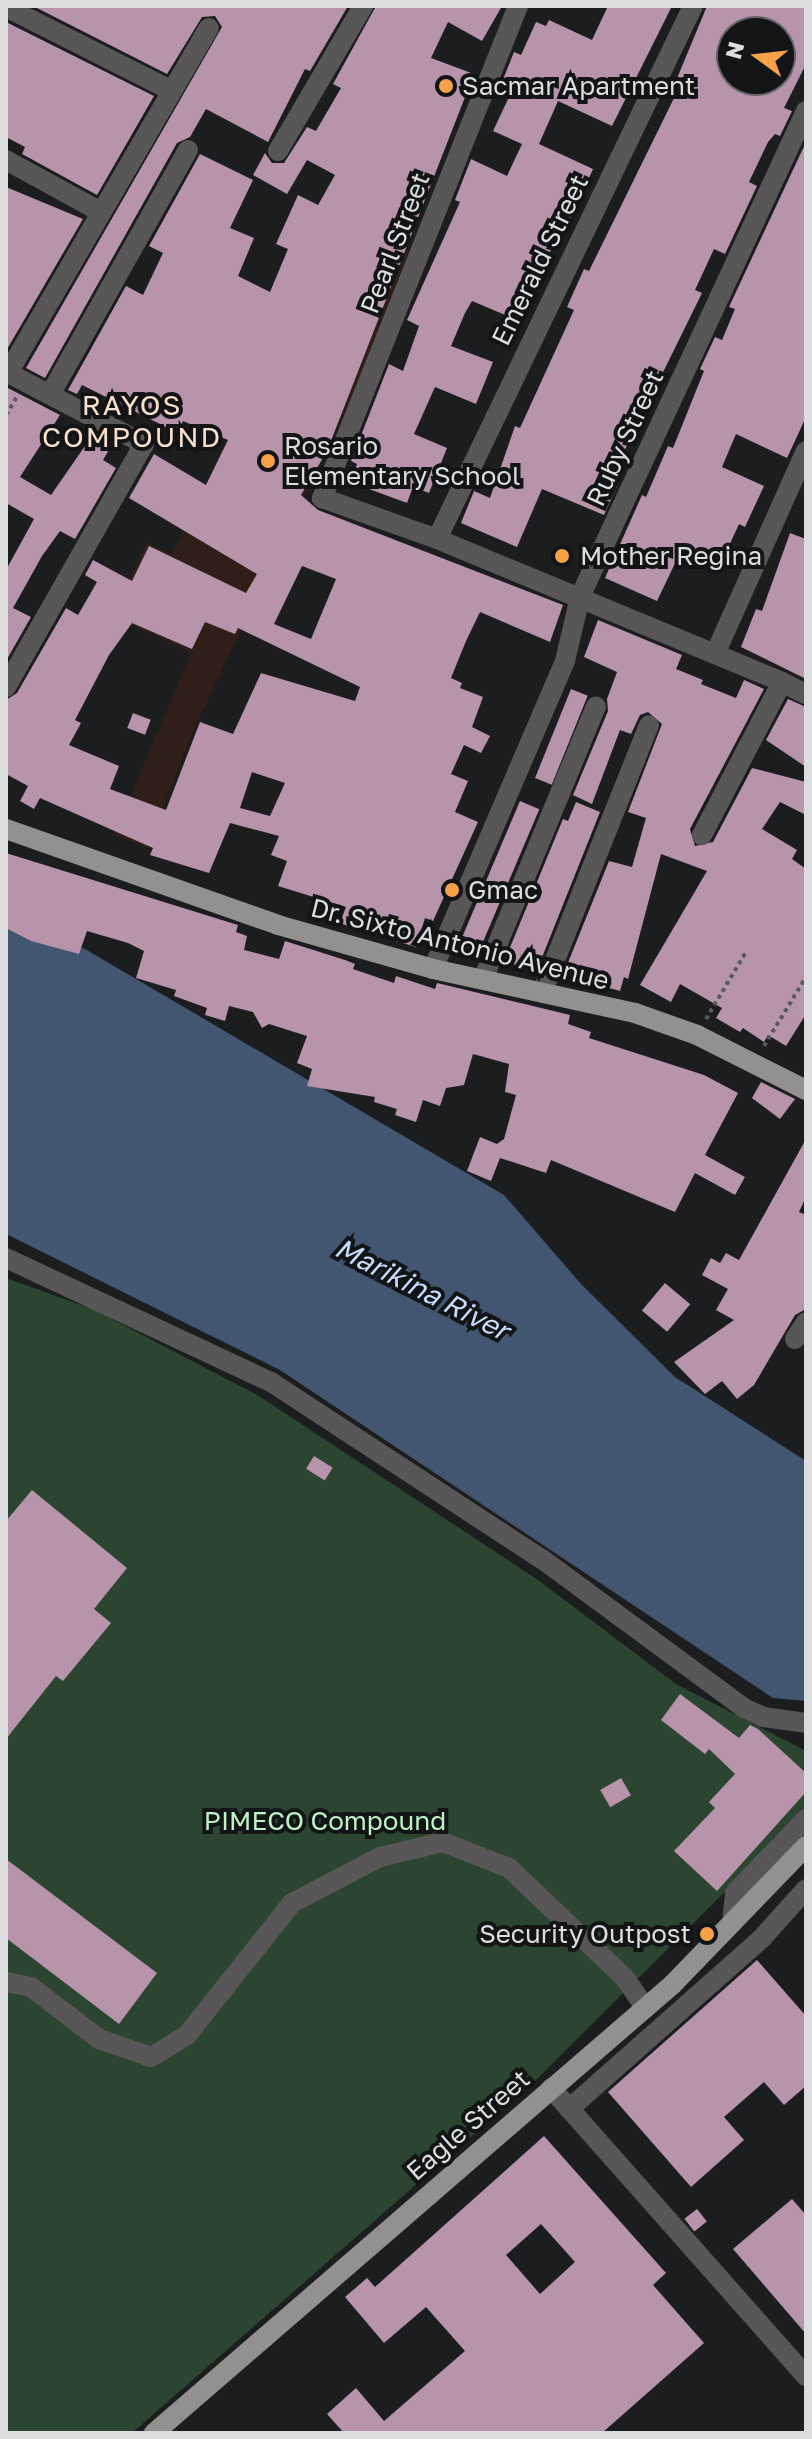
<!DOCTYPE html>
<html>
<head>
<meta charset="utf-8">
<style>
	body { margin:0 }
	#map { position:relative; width:812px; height:2439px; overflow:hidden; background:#1b1d1f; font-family:"Golos Text",sans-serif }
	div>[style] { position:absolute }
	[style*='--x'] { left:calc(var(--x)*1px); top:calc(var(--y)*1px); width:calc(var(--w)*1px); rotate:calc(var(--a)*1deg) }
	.education>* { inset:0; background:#301f18 }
	.green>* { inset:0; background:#2b4530 }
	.water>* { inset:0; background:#425672 }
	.building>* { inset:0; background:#b894ab; transform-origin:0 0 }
	.path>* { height:4px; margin-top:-2px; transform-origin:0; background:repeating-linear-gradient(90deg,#585a5b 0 4px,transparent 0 8px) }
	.minor>* { height:20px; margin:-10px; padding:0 10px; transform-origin:10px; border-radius:10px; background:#585656 }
	.major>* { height:20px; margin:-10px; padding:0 10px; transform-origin:10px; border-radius:10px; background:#939090 }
	.dots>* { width:22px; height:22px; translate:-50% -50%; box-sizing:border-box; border:4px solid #121416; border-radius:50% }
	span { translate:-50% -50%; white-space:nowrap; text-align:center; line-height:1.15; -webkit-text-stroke:8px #121416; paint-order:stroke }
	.poi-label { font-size:26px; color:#dcddde }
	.left { translate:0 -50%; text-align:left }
	.right { translate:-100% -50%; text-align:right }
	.street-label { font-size:26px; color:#dcddde }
	.park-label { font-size:26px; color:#bcf2c5 }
	.neighbourhood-label { font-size:28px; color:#f8e0ca; letter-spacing:2px }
	.water-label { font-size:28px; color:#c5dbfa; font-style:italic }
	.frame { position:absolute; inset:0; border:8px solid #dcddde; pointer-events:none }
	.north { position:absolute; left:716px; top:16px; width:80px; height:80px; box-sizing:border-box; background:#121416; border:2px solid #636466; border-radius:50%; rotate:285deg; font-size:22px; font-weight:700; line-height:32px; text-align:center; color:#dcddde }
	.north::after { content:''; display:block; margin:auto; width:28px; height:36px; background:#f7a248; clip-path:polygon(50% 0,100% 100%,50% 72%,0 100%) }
</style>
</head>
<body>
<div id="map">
	<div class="education">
		<div style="clip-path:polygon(336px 213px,408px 252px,360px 379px,195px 727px,147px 848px,114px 835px,191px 653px,111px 615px,147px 543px,172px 554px)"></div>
	</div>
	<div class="green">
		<div style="clip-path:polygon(6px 1278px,95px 1310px,259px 1396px,538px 1580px,676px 1684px,806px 1751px,806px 1808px,763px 1854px,538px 2078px,132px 2433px,6px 2433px)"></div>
	</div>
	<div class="water">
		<div style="clip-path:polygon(6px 919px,85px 949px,504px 1195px,581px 1284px,675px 1377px,806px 1461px,806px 1701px,773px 1698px,280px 1370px,6px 1234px)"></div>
	</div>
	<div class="building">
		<div style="clip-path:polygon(33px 6px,348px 6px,310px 71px,305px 69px,268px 142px,206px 109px,190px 137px,177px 143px,45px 378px,26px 368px,222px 27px,215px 16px,202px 17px,167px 74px)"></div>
		<div style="clip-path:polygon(evenodd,376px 6px,502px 6px,482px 41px,448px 22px,431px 58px,474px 74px,327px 451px,301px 495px,318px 510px,563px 605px,550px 642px,480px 612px,466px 641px,451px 678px,462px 683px,460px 688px,483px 697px,472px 727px,490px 736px,481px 753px,464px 745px,451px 774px,468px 781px,455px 812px,478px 822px,433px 921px,425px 918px,416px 947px,396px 941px,398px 933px,359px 919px,356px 929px,340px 923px,346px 907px,278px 886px,287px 861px,271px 855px,279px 836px,230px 823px,209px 873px,150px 855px,153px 848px,40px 798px,34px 809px,20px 801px,28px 786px,6px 774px,6px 700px,17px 693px,66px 608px,78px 615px,97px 582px,85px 575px,93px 560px,132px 581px,149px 546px,246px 593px,257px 574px,129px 498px,154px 454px,206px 485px,228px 440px,183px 421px,178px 433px,82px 385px,77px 394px,68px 390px,126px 286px,143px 295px,163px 253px,149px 246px,200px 154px,253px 180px,230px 228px,254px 238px,238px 276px,270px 292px,288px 249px,276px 244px,298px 195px,318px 205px,335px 175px,307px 160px,287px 194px,253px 175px,265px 153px,272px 163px,284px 163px,307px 127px,316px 131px,341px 88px,333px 84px,376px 6px,302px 566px,336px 579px,311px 639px,274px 624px,302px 566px,376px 6px,205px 622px,235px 634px,238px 628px,360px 687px,355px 701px,261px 673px,233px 734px,200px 722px,166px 810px,110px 789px,119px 766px,69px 745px,81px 723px,75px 720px,109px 655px,132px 623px,192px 649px,205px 622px,376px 6px,252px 772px,285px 783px,270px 816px,240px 808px,252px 772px)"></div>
		<div style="clip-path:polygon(608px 6px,672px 6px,612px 126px,558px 101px,539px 144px,593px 169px,561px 240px,557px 238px,515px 319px,472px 301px,465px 313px,451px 346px,493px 362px,476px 404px,435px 387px,414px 434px,447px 448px,429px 493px,413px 487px,407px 503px,350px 482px,357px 464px,351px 461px,389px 364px,403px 371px,419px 326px,407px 320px,460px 202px,455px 200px,471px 159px,507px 176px,522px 144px,493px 131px,511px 93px,500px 87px,514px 52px,521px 55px,536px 22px,546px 26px,549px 20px,592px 40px)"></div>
		<div style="clip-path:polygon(evenodd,707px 6px,806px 6px,806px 64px,784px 108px,792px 111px,780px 136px,775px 134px,768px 142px,749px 182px,757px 186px,725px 254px,714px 249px,695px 290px,702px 293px,614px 472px,611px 483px,617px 486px,604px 515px,542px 489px,517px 547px,461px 523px,474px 491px,490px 498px,515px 426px,520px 428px,574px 310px,567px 307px,584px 269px,589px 271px,678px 90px,673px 88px,707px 6px,732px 32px,780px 32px,780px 80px,732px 80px,732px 32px)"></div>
		<div style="clip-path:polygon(6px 22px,154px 96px,97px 195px,22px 154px,25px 147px,6px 137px)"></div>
		<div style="clip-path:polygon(806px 142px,806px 417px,787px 458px,736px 434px,722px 467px,764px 486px,745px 527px,739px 524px,717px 572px,679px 555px,657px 601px,605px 578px,642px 495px,646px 497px,668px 446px,673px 448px,704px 371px,700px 369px,715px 337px,722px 340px,735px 309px,729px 307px)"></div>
		<div style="clip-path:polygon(6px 187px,83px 219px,6px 351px)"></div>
		<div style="clip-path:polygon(6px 387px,60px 415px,20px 477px,51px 495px,94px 433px,113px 443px,103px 460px,116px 468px,75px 539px,60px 531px,42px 556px,13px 608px,31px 617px,6px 661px,6px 570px,34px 519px,6px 503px)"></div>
		<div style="clip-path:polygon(790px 533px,806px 539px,806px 679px,741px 647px,756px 609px,762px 611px)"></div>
		<div style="clip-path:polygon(598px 620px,682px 655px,676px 669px,703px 680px,701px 684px,736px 698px,744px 680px,764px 689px,690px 829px,695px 846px,713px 842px,752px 768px,806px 782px,806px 815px,780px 802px,762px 829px,797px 850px,792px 859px,806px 869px,806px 1014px,786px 1046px,768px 1035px,764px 1042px,743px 1028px,740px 1032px,716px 1018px,722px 1008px,680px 984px,671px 1002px,640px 985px,707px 871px,661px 854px,628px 979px,624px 977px,620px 991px,563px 975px,609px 861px,632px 867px,646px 818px,628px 812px,662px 724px,648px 712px,640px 715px,631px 734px,620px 730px,592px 804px,573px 795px,608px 711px,607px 699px,617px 672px,584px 657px)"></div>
		<div style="left:571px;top:689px;width:18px;height:96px;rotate:22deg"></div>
		<div style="clip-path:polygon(788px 699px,806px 707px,806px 767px,766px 740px)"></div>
		<div style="left:133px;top:713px;width:19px;height:16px;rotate:21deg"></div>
		<div style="left:520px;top:801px;width:21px;height:156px;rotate:23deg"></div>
		<div style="clip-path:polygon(576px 802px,600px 812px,537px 970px,504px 962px,563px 819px,568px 821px)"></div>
		<div style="clip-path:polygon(6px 853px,238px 925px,236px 932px,247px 936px,244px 950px,279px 959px,285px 941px,345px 960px,355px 964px,353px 969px,394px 983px,396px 976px,435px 989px,437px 983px,570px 1015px,568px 1024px,591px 1032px,589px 1038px,704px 1075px,738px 1093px,705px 1155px,745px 1177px,735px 1195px,695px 1173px,675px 1212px,551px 1160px,546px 1173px,500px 1158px,491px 1181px,467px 1171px,480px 1137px,497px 1144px,504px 1139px,516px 1095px,505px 1092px,509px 1064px,473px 1054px,464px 1085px,446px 1088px,440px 1106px,423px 1100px,416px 1122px,395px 1115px,397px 1109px,374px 1102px,375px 1097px,307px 1086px,312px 1069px,297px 1063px,307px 1036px,269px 1024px,262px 1028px,253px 1012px,229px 1006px,225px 1021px,205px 1015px,207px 1008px,174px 996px,176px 990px,136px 978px,144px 951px,128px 943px,87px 931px,79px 954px,31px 941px,6px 928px)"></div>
		<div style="clip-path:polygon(761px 1082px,795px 1099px,780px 1119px,752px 1098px)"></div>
		<div style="clip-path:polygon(806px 1139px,806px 1197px,799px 1212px,806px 1215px,806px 1309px,795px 1315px,754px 1385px,737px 1399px,722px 1381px,705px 1394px,674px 1362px,734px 1320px,716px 1310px,728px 1289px,702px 1275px,711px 1258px,720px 1263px,726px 1253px,739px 1260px)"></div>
		<div style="left:665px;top:1283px;width:33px;height:36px;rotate:40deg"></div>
		<div style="left:314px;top:1456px;width:22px;height:15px;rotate:32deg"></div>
		<div style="clip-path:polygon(32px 1490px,127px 1568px,94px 1609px,111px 1623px,63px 1681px,56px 1676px,6px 1739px,6px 1521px)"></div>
		<div style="clip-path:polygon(680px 1694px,739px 1738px,750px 1725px,758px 1729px,806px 1773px,806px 1792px,717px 1891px,674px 1851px,715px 1808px,709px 1802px,735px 1774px,709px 1749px,705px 1754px,661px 1720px)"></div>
		<div style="left:621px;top:1778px;width:20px;height:24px;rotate:60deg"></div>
		<div style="clip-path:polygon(6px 1859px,157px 1973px,119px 2024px,6px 1938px)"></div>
		<div style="clip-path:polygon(757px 1960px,806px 2016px,806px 2086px,784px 2105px,764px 2082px,724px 2117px,744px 2140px,691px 2187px,608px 2092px)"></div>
		<div style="clip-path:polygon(evenodd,544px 2136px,666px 2273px,653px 2285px,704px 2343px,602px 2433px,344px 2433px,327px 2414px,356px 2388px,384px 2421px,465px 2351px,426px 2307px,384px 2343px,345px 2297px,367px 2278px,375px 2287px,544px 2136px,541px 2224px,575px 2262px,540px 2294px,506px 2255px,541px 2224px)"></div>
		<div style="clip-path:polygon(792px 2199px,806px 2215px,806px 2334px,733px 2249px)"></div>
		<div style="left:697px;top:2209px;width:16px;height:16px;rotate:52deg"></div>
	</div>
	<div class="path">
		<div style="--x:6;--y:415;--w:21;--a:-59"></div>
		<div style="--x:706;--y:1019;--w:78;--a:-59.2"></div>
		<div style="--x:764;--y:1046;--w:81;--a:-58.7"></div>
	</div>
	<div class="minor">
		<div style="--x:518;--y:6;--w:530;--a:111.72"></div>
		<div style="--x:322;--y:498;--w:122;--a:19.6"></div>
		<div style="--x:437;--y:539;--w:373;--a:22.5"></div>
		<div style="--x:782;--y:682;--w:173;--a:117.6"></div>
		<div style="--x:6;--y:7;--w:184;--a:26.8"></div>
		<div style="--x:278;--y:151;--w:168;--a:-59.6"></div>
		<div style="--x:6;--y:160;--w:108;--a:28.7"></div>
		<div style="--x:51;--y:393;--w:279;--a:-60.6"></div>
		<div style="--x:437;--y:539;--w:591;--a:-64.35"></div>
		<div style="--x:715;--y:654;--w:222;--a:-65.9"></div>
		<div style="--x:782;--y:682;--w:27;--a:27"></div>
		<div style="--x:6;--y:687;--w:279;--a:-60.4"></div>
		<div style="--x:144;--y:444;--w:153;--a:-152.4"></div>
		<div style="--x:8;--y:373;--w:399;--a:-59.8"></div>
		<div style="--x:433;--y:969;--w:335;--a:-66.8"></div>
		<div style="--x:565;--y:661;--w:66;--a:-76.8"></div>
		<div style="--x:580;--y:597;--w:536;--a:-65.06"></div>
		<div style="--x:483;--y:979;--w:295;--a:-67.5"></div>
		<div style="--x:543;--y:990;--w:285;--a:-68.2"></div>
		<div style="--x:6;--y:1258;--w:293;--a:25.1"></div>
		<div style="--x:271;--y:1382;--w:324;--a:33.2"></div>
		<div style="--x:542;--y:1559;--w:251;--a:36.4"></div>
		<div style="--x:744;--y:1708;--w:21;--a:25"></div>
		<div style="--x:763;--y:1717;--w:43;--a:7.9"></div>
		<div style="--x:795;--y:1339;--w:20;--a:-57"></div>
		<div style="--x:732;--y:1923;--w:30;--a:-84"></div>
		<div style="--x:735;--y:1893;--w:103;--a:-46.2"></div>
		<div style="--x:6;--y:1982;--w:25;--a:11"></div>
		<div style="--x:31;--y:1987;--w:86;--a:37.4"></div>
		<div style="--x:99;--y:2039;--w:55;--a:19.1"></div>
		<div style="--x:151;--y:2057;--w:42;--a:-31.4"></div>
		<div style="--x:187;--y:2035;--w:169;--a:-51.5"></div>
		<div style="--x:292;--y:1903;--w:99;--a:-27.6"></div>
		<div style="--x:380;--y:1857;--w:65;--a:-13.4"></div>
		<div style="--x:443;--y:1842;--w:71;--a:21.5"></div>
		<div style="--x:509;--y:1868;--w:158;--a:43.5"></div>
		<div style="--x:624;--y:1977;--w:38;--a:55"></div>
		<div style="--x:551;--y:2088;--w:385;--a:48.5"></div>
		<div style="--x:569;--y:2109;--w:258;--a:-41.5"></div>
		<div style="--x:762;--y:1938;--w:66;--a:-48.1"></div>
	</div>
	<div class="major">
		<div style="--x:6;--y:829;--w:288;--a:19.4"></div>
		<div style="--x:278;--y:925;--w:161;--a:15.8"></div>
		<div style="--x:433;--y:969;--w:207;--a:12.3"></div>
		<div style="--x:635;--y:1013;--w:66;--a:19.5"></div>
		<div style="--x:697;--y:1035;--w:122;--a:26.8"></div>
		<div style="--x:154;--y:2433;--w:685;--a:-40.86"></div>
		<div style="--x:672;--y:1985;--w:193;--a:-46"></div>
	</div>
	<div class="dots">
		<div style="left:446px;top:86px;background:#f7a248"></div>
		<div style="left:268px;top:461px;background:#f7a248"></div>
		<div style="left:562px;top:556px;background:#f7a248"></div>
		<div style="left:452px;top:890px;background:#f7a248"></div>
		<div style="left:707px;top:1934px;background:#f7a248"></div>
	</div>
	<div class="poi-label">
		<span class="left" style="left:462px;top:86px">Sacmar Apartment</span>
		<span class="left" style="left:284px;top:461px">Rosario<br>Elementary School</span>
		<span class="left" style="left:580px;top:556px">Mother Regina</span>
		<span class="left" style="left:468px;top:890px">Gmac</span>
		<span class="right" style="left:691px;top:1934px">Security Outpost</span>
	</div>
	<div class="street-label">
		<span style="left:395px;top:243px;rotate:-69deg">Pearl Street</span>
		<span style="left:540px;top:260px;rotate:-64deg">Emerald Street</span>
		<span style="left:625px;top:438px;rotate:-65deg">Ruby Street</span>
		<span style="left:460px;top:944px;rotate:14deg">Dr. Sixto Antonio Avenue</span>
		<span style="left:468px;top:2125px;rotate:-41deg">Eagle Street</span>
	</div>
	<div class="park-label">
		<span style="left:325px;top:1821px">PIMECO Compound</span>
	</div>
	<div class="neighbourhood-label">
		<span style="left:132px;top:421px">RAYOS<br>COMPOUND</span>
	</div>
	<div class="water-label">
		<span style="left:422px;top:1289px;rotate:27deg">Marikina River</span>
	</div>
	<div class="frame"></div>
	<div class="north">N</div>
</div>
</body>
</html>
